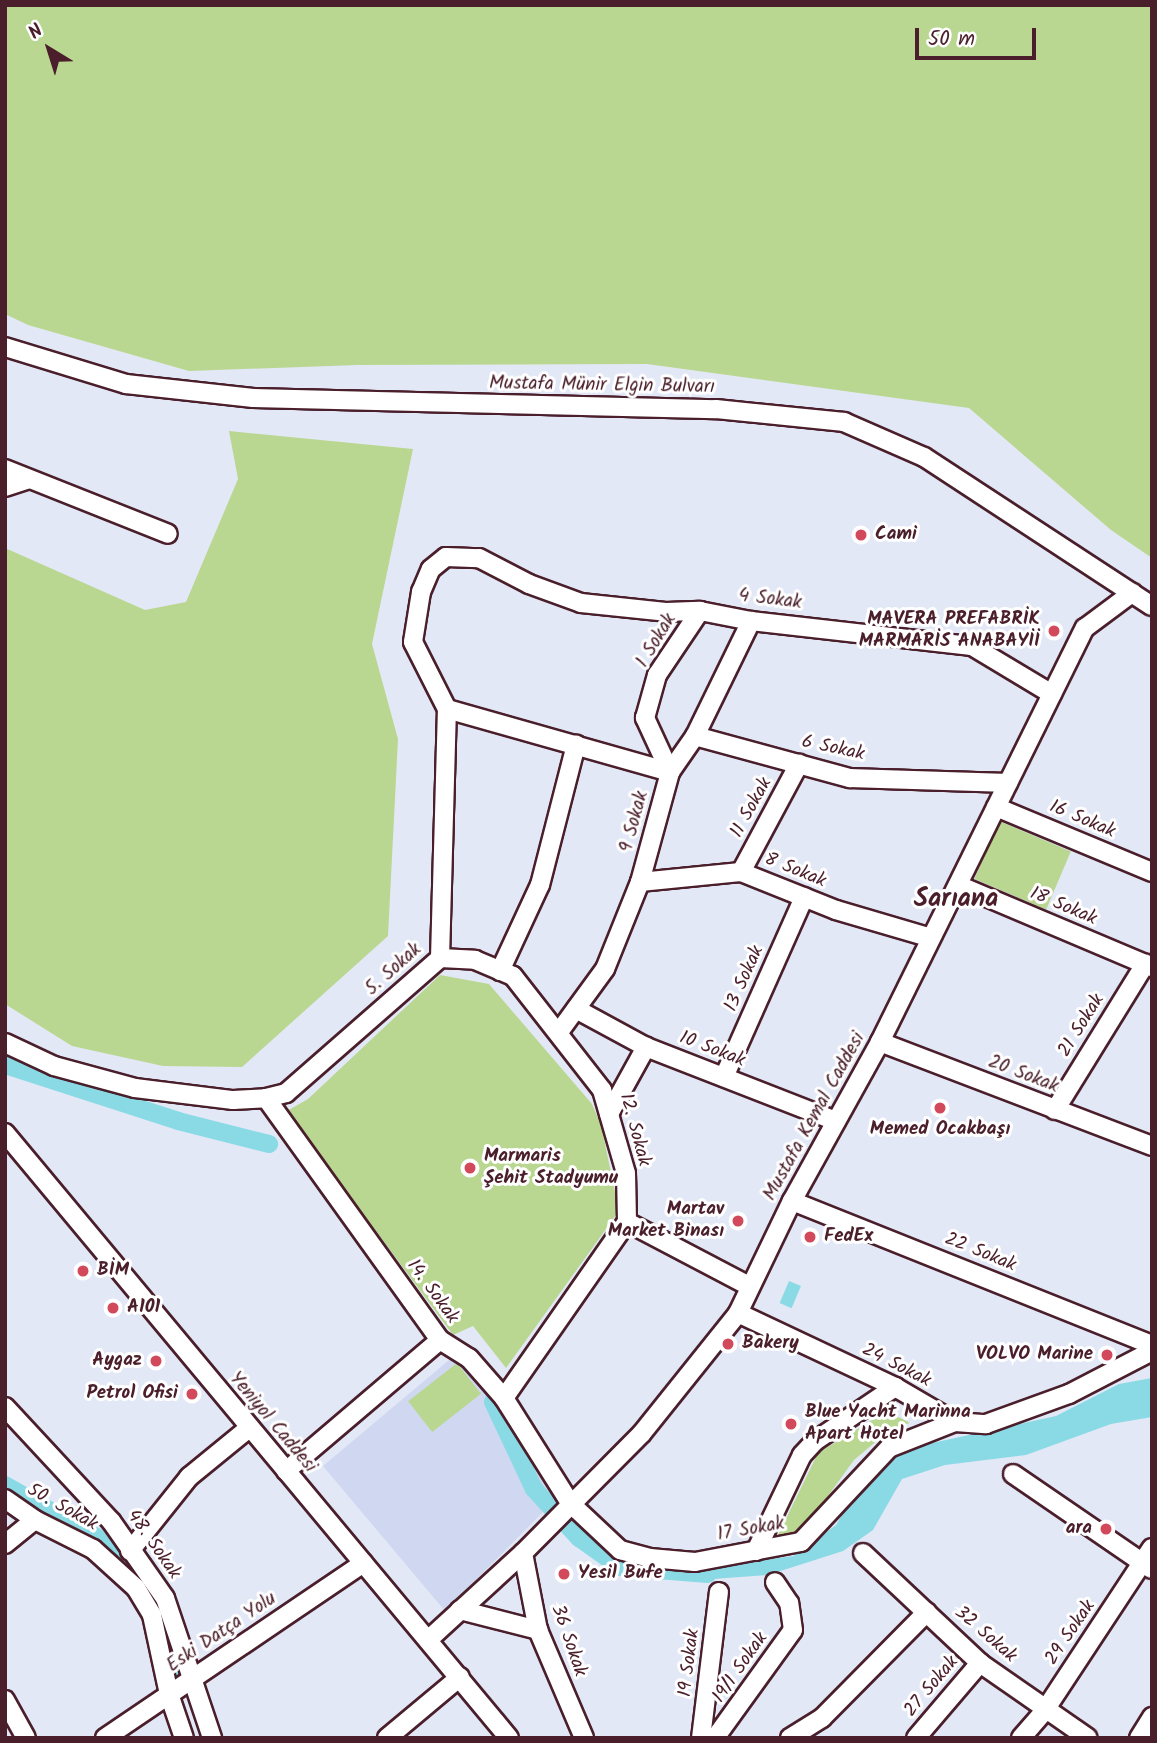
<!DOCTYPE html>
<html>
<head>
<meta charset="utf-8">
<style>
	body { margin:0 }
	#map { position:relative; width:1157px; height:1743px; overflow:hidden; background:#e3e8f6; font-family:Kalam,sans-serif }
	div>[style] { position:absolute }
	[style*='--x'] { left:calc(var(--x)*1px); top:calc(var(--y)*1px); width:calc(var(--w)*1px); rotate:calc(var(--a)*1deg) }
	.built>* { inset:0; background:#cfd8f0 }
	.green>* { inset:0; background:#b9d790; transform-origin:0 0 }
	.water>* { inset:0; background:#8adae5; transform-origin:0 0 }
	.canal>* { height:18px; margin:-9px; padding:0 9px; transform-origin:9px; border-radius:9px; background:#8adae5 }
	.roads { filter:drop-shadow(2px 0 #4a1f2b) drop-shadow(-2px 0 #4a1f2b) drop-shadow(0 2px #4a1f2b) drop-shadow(0 -2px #4a1f2b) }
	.minor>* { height:18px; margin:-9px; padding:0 9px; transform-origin:9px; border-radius:9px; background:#fff }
	.dots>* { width:19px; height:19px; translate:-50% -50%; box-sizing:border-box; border:4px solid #fff; border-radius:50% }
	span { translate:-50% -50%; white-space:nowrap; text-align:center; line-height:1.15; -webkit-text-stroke:6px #fff; paint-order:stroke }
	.street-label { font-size:19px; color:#4a1f2b }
	.poi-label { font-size:19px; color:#4a1f2b; font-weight:700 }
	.left { translate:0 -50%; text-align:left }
	.right { translate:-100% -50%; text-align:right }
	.district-label { font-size:26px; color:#4a1f2b; font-weight:700 }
	.frame { position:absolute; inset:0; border:7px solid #4a1f2b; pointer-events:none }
	.north { position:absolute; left:14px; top:14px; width:70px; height:70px; -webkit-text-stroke:5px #fff; paint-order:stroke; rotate:322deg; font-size:19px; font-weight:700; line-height:28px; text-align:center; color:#4a1f2b }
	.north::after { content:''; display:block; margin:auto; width:24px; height:32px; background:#4a1f2b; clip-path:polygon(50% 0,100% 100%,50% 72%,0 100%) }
	.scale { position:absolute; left:915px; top:28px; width:121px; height:32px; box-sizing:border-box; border:4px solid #4a1f2b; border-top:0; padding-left:9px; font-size:21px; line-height:24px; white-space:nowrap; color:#4a1f2b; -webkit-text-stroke:5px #fff; paint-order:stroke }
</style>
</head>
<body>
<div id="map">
	<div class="built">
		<div style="clip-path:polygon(469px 1358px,556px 1499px,445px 1611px,323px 1466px,449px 1360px)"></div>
	</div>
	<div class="green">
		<div style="clip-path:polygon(5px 5px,1152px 5px,1152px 558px,1111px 530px,969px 408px,647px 364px,357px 365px,189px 371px,28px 325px,5px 314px)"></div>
		<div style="clip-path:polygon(229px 431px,413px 449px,372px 644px,398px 739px,388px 936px,242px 1067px,163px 1066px,72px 1046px,5px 1004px,5px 548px,145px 610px,186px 602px,238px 479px)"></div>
		<div style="left:999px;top:821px;width:78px;height:63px;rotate:23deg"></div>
		<div style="clip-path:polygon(440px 975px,489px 984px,592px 1104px,601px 1125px,619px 1211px,506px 1368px,473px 1326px,453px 1335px,287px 1111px,308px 1099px)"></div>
		<div style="left:457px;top:1363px;width:39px;height:62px;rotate:52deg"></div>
		<div style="clip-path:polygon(887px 1411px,910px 1423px,892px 1428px,854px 1460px,804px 1529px,783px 1539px,778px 1535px,818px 1453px)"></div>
	</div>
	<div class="water">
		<div style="left:789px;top:1281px;width:13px;height:24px;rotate:23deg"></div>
		<div style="clip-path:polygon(1152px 1378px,1152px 1417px,1111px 1424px,1026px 1455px,945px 1465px,902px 1479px,873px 1530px,843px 1551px,768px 1575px,713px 1579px,708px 1574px,708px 1567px,794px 1556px,836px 1525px,862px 1481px,900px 1450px,1056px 1416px,1119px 1384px)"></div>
	</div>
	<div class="canal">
		<div style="--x:5;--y:1065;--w:182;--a:17.9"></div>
		<div style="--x:178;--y:1121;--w:94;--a:14.2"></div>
		<div style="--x:493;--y:1402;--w:96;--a:64.8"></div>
		<div style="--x:534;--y:1489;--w:67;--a:47.4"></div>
		<div style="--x:579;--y:1538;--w:50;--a:35.3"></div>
		<div style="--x:620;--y:1567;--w:88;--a:4.5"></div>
		<div style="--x:5;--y:1485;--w:112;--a:29.6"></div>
		<div style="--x:102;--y:1540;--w:60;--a:50.4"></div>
		<div style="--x:160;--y:1619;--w:60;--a:73.7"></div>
	</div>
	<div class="roads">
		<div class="minor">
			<div style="--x:5;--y:347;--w:127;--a:17"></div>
			<div style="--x:126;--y:384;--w:128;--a:6.3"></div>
			<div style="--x:253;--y:398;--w:463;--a:1.4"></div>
			<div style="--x:716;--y:409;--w:129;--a:5.8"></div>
			<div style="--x:844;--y:422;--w:87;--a:23.6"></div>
			<div style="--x:924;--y:457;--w:272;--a:33.2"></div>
			<div style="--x:5;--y:469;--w:175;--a:21.7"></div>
			<div style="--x:5;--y:487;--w:25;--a:-18"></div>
			<div style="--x:447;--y:709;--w:232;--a:15.8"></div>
			<div style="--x:695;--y:736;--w:161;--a:15.2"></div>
			<div style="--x:850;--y:778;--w:158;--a:1.8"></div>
			<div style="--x:670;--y:772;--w:60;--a:-114.8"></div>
			<div style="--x:645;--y:718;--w:45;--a:-74.4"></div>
			<div style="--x:657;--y:675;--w:77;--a:-56.1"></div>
			<div style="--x:996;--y:807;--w:169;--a:22.6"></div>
			<div style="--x:741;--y:872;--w:123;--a:-61.8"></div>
			<div style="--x:640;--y:882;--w:101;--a:-5.7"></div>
			<div style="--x:741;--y:872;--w:102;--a:21.8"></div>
			<div style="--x:836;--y:910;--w:99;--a:16.4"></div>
			<div style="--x:958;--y:885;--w:211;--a:22.9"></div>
			<div style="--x:440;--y:958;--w:35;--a:3"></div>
			<div style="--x:475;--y:960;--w:41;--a:22.8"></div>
			<div style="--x:513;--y:976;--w:145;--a:52"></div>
			<div style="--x:602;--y:1090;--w:86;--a:73.9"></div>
			<div style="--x:626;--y:1173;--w:49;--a:88.8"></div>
			<div style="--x:627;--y:1222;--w:138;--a:27.7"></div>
			<div style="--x:500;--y:971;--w:95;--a:-65.1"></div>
			<div style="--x:540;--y:885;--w:145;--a:-75.6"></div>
			<div style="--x:576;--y:1009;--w:80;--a:28.5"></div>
			<div style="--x:646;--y:1047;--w:204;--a:21.3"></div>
			<div style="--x:559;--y:1032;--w:78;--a:-53.9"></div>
			<div style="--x:605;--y:969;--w:94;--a:-68.1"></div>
			<div style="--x:640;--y:882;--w:114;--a:-74.7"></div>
			<div style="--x:670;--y:772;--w:44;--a:-55.2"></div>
			<div style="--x:695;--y:736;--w:128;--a:-64"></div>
			<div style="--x:880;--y:1042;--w:291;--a:20.9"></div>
			<div style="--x:5;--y:1043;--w:54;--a:25.1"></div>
			<div style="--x:54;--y:1066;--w:84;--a:15.2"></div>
			<div style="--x:135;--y:1088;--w:99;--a:7"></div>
			<div style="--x:233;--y:1100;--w:33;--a:-3"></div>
			<div style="--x:266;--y:1098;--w:21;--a:-14"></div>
			<div style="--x:286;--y:1093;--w:205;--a:-41.2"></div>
			<div style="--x:440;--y:958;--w:249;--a:-88.4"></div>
			<div style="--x:447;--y:709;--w:75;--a:-116.9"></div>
			<div style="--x:413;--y:642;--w:51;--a:-80.9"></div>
			<div style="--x:421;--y:592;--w:25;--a:-67"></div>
			<div style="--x:431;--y:569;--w:19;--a:-39"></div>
			<div style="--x:446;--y:557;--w:33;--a:2"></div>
			<div style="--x:479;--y:558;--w:56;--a:27.5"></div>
			<div style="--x:529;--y:584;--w:55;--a:20.1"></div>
			<div style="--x:581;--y:603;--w:85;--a:6"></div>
			<div style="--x:666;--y:612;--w:34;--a:-2"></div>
			<div style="--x:700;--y:611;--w:52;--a:11.1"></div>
			<div style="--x:751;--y:621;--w:222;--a:6.5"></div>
			<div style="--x:972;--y:646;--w:93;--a:31"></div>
			<div style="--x:724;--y:1077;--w:197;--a:-66"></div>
			<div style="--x:266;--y:1098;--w:298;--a:54.3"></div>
			<div style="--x:440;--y:1340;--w:34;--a:32"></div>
			<div style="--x:469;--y:1358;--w:53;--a:48.8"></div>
			<div style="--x:504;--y:1398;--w:124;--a:57.8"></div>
			<div style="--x:570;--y:1503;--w:69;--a:43.2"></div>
			<div style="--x:620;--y:1550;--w:31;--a:15"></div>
			<div style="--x:650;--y:1558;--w:45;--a:5.1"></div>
			<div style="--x:695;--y:1562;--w:108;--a:-10.7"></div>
			<div style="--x:801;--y:1542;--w:129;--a:-46.9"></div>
			<div style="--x:889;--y:1448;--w:71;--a:-21.5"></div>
			<div style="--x:1055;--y:1110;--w:172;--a:-58.3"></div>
			<div style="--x:609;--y:1114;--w:77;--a:-61.1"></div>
			<div style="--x:5;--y:1133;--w:787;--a:50.2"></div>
			<div style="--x:792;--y:1201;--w:388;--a:21.8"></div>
			<div style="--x:738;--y:1313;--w:174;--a:25.2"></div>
			<div style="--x:895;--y:1387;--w:69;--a:30.3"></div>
			<div style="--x:955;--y:1422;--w:31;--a:4"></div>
			<div style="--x:986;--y:1424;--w:88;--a:-19.9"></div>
			<div style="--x:1069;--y:1394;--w:93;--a:-27.4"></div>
			<div style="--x:504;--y:1398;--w:215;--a:-55.1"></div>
			<div style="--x:5;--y:1407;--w:156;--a:47.1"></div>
			<div style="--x:111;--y:1521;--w:94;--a:55"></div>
			<div style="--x:165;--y:1598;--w:148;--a:71.4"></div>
			<div style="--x:286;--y:1471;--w:202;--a:-40.4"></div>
			<div style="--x:1013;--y:1474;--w:168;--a:34.4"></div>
			<div style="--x:5;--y:1499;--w:37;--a:35"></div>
			<div style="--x:35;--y:1520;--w:65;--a:26.6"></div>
			<div style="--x:93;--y:1549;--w:58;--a:42.2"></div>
			<div style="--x:136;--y:1588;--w:31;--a:59"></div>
			<div style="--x:152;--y:1615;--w:81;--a:77.9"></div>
			<div style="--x:169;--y:1694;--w:46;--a:71.2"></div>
			<div style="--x:5;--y:1544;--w:38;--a:-39"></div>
			<div style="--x:130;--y:1551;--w:95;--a:-51.4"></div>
			<div style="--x:189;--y:1477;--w:77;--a:-39.2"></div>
			<div style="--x:756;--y:1551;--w:106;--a:-64.4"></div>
			<div style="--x:802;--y:1455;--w:19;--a:-47"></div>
			<div style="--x:815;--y:1441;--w:97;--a:-34"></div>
			<div style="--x:523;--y:1553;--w:78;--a:79"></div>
			<div style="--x:538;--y:1630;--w:117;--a:66.9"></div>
			<div style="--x:863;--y:1553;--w:161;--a:43.2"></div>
			<div style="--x:980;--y:1663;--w:131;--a:34.8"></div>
			<div style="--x:460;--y:1610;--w:81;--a:14.4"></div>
			<div style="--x:428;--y:1640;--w:129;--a:-42.5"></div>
			<div style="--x:523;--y:1553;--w:169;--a:-45.2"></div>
			<div style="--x:642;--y:1433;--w:154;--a:-51.3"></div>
			<div style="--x:738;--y:1313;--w:124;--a:-64.3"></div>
			<div style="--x:792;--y:1201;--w:182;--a:-61"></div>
			<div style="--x:880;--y:1042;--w:462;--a:-63.7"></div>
			<div style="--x:1085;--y:628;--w:59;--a:-36.7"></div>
			<div style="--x:5;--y:1700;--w:43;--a:61.1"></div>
			<div style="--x:105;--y:1738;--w:312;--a:-34.1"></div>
			<div style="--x:387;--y:1738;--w:95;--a:-39.9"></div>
			<div style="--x:701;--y:1738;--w:147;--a:-83"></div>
			<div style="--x:715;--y:1738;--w:133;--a:-54.2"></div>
			<div style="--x:793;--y:1630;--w:27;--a:-98"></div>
			<div style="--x:789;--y:1603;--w:25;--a:-124"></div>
			<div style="--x:790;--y:1738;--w:38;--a:-32"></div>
			<div style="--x:822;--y:1718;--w:149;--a:-45.3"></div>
			<div style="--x:916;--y:1738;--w:99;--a:-49.5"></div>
			<div style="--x:1021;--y:1738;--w:37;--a:-49"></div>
			<div style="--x:1045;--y:1710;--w:194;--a:-56.6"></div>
			<div style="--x:1139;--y:1738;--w:25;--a:-58"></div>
		</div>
	</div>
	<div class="dots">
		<div style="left:861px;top:535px;background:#d1495b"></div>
		<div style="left:1054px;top:631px;background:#d1495b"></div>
		<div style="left:940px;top:1108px;background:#d1495b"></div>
		<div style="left:470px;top:1168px;background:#d1495b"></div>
		<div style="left:738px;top:1221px;background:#d1495b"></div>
		<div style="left:810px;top:1237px;background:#d1495b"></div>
		<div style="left:83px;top:1271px;background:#d1495b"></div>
		<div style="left:113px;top:1308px;background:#d1495b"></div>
		<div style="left:728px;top:1344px;background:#d1495b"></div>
		<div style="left:1107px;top:1355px;background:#d1495b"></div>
		<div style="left:156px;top:1361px;background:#d1495b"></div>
		<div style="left:192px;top:1394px;background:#d1495b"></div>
		<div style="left:791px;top:1424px;background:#d1495b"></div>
		<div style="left:1106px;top:1529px;background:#d1495b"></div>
		<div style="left:564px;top:1574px;background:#d1495b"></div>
	</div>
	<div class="street-label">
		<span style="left:602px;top:386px;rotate:1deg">Mustafa Münir Elgin Bulvarı</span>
		<span style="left:770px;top:600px;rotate:7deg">4 Sokak</span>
		<span style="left:657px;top:641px;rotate:-59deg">1 Sokak</span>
		<span style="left:833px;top:749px;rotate:12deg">6 Sokak</span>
		<span style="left:752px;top:808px;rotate:-61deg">11 Sokak</span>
		<span style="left:1082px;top:820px;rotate:23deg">16 Sokak</span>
		<span style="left:635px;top:822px;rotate:-75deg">9 Sokak</span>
		<span style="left:795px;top:871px;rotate:22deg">8 Sokak</span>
		<span style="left:1063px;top:907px;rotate:23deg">18 Sokak</span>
		<span style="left:394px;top:970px;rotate:-42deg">5. Sokak</span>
		<span style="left:745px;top:979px;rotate:-66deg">13 Sokak</span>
		<span style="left:1082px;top:1026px;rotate:-58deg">21 Sokak</span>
		<span style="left:712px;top:1050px;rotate:21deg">10 Sokak</span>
		<span style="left:1023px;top:1075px;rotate:21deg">20 Sokak</span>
		<span style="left:815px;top:1117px;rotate:-61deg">Mustafa Kemal Caddesi</span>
		<span style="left:634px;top:1130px;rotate:75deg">12. Sokak</span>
		<span style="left:980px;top:1253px;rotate:22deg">22 Sokak</span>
		<span style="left:432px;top:1292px;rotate:54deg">14. Sokak</span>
		<span style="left:896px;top:1366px;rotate:27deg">24 Sokak</span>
		<span style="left:272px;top:1423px;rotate:50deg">Yeniyol Caddesi</span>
		<span style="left:62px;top:1508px;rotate:29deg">50. Sokak</span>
		<span style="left:751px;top:1530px;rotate:-10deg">17 Sokak</span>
		<span style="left:153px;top:1545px;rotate:55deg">48. Sokak</span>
		<span style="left:222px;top:1633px;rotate:-34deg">Eski Datça Yolu</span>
		<span style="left:1071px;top:1633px;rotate:-56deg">29 Sokak</span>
		<span style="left:985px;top:1635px;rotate:41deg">32 Sokak</span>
		<span style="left:568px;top:1641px;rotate:71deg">36 Sokak</span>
		<span style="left:690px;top:1663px;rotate:-83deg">19 Sokak</span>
		<span style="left:741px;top:1668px;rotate:-55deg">19/1 Sokak</span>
		<span style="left:932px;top:1687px;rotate:-50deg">27 Sokak</span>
	</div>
	<div class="poi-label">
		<span class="left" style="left:875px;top:535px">Cami</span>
		<span class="right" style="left:1040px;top:631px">MAVERA PREFABRİK<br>MARMARİS ANABAYİİ</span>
		<span style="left:940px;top:1130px">Memed Ocakbaşı</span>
		<span class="left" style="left:484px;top:1168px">Marmaris<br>Şehit Stadyumu</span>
		<span class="right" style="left:724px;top:1221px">Martav<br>Market Binası</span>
		<span class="left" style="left:824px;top:1237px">FedEx</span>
		<span class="left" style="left:97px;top:1271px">BİM</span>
		<span class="left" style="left:127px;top:1308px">A101</span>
		<span class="left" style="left:742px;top:1344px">Bakery</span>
		<span class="right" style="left:1093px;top:1355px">VOLVO Marine</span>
		<span class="right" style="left:142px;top:1361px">Aygaz</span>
		<span class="right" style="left:178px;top:1394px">Petrol Ofisi</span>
		<span class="left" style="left:805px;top:1424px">Blue Yacht Marinna<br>Apart Hotel</span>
		<span class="right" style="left:1092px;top:1529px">ara</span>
		<span class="left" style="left:578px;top:1574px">Yesil Bufe</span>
	</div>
	<div class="district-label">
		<span style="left:956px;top:900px">Sarıana</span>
	</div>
	<div class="frame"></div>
	<div class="north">N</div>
	<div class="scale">50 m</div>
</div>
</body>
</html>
